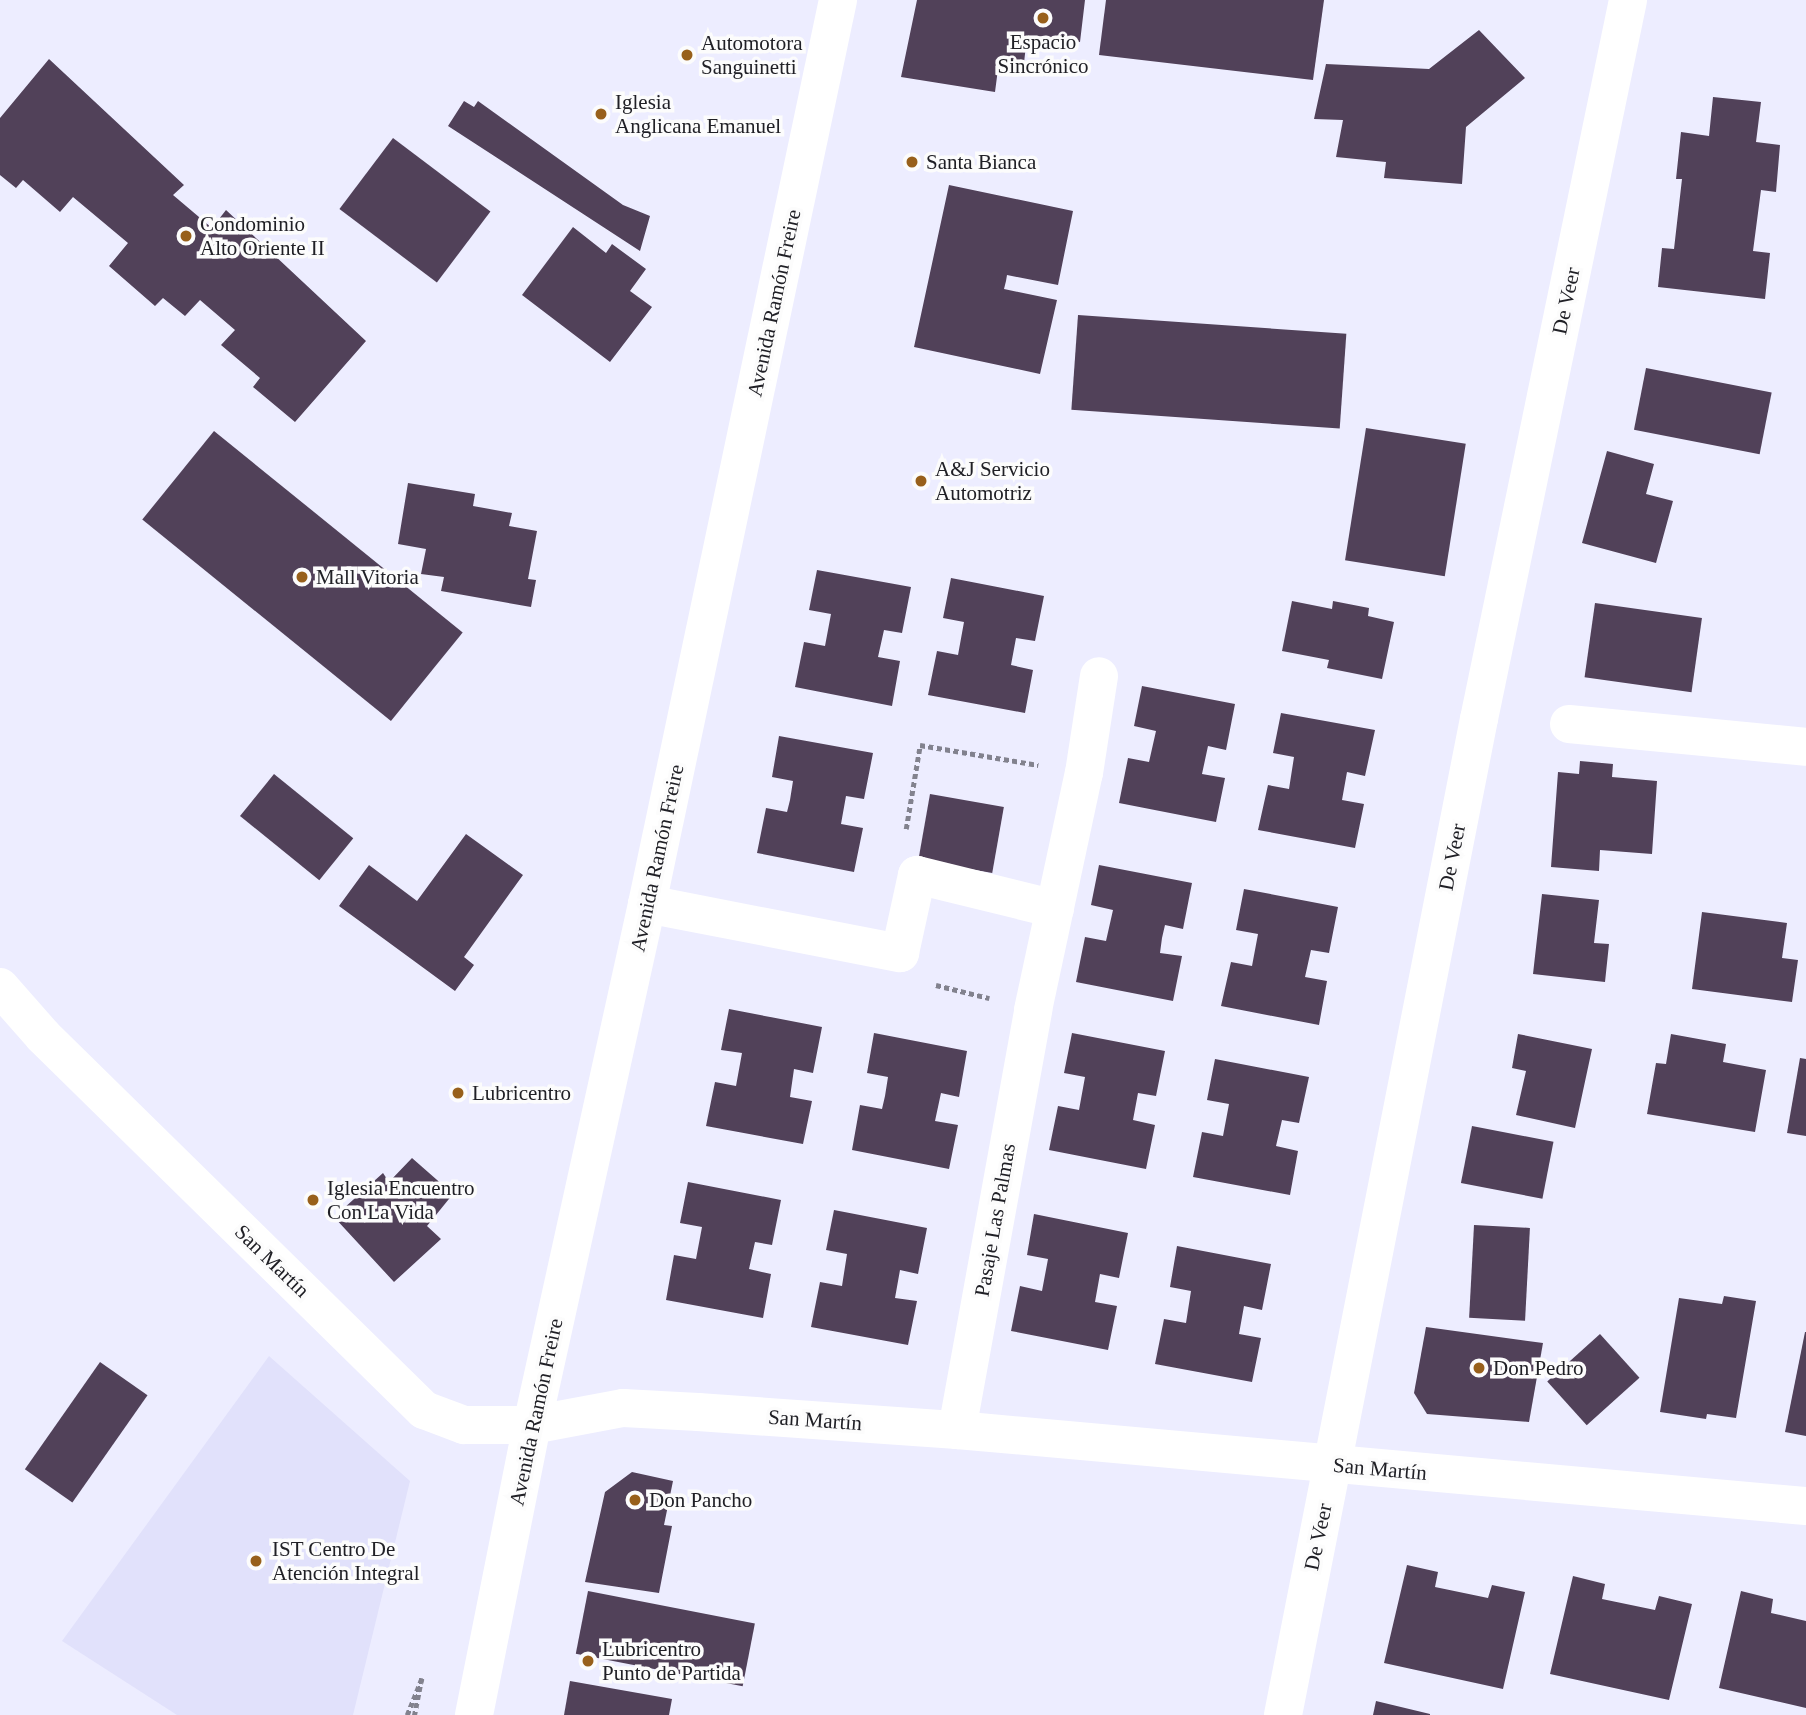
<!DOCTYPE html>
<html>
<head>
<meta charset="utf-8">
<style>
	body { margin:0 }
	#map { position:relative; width:1806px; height:1715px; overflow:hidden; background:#ededff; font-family:Georgia,serif }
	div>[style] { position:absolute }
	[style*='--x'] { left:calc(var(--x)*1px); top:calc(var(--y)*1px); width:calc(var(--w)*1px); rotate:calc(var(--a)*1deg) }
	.built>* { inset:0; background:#e1e1fb }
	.building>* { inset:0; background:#514159; transform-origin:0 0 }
	.path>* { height:4.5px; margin-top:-2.25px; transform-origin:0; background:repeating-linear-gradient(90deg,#82828e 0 5px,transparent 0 8.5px) }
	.minor>* { height:38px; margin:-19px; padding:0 19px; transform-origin:19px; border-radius:19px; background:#fff }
	.primary>* { height:38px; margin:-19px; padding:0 19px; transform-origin:19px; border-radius:19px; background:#fff }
	.dots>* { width:19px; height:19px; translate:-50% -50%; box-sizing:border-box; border:4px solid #fcfcfc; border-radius:50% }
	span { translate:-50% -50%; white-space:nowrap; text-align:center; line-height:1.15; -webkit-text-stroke:7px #fcfcfc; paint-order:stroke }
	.poi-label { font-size:21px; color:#202026 }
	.left { translate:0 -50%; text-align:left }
	.street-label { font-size:21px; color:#202026 }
</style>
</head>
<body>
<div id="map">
	<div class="built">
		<div style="clip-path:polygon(269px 1356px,410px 1481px,353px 1715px,177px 1715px,62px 1641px)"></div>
	</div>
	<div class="building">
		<div style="clip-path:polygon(917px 0,1085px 0,1080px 42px,1027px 36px,1023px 72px,998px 69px,995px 92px,901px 77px)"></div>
		<div style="clip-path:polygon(1106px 0,1324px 0,1313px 80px,1099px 55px)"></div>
		<div style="clip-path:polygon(1479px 30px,1525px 78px,1466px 127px,1462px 184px,1384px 178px,1386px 162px,1336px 157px,1343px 120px,1314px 119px,1326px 64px,1429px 69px)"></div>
		<div style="clip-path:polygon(49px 59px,184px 185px,173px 195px,212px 228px,226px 210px,366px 341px,295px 422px,253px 387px,260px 378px,221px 345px,235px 330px,200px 300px,185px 316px,163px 298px,155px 306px,109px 266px,128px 243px,73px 197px,60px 212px,23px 180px,16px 188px,0 175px,0 118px)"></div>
		<div style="clip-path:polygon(1713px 97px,1761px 102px,1756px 142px,1780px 145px,1776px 192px,1761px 190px,1753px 251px,1770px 253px,1765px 299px,1658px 287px,1662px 248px,1674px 249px,1682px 179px,1676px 179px,1681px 132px,1709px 136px)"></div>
		<div style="clip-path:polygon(464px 101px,474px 107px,478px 101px,623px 205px,650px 216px,640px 251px,448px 126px)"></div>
		<div style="left:393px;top:138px;width:122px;height:89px;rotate:37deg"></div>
		<div style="clip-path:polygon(949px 185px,1073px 211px,1058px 285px,1007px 275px,1006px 281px,1004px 289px,1057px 300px,1040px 374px,914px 347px)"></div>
		<div style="clip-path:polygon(573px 227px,606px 253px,612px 244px,646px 269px,630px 291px,652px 307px,610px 362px,522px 295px)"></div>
		<div style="left:1078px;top:315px;width:269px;height:95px;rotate:4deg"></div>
		<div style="left:1646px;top:368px;width:128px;height:63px;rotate:11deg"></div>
		<div style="left:1366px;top:428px;width:101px;height:134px;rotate:9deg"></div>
		<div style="left:214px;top:431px;width:320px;height:114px;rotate:39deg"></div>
		<div style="clip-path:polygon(1607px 451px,1654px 464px,1646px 494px,1673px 501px,1656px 563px,1582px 543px)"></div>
		<div style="clip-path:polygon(408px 483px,475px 494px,473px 506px,512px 513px,509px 526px,537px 531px,528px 579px,536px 580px,531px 607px,441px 591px,444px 577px,421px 574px,426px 549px,398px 544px)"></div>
		<div style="clip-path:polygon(817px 570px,911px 587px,902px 633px,884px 630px,878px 657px,900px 661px,892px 706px,795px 687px,804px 642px,825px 646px,831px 614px,809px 610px)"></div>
		<div style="clip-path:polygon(951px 578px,1044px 596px,1035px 641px,1016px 638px,1011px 665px,1033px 670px,1025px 713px,928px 695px,937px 651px,958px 655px,964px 622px,943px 618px)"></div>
		<div style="clip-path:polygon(1292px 601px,1332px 609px,1333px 601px,1369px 608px,1368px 616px,1394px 622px,1382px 679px,1327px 668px,1329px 660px,1282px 651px)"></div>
		<div style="left:1595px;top:603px;width:108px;height:75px;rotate:8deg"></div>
		<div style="clip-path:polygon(1142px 686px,1235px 704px,1226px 750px,1208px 746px,1202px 774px,1225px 778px,1216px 822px,1119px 803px,1128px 758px,1149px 762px,1156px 731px,1134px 726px)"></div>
		<div style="clip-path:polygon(1281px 713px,1375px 730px,1365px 776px,1347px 772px,1342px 800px,1364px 804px,1355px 848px,1258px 830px,1268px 785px,1289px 789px,1294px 757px,1273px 753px)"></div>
		<div style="clip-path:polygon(779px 736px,873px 753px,864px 799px,846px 796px,841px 824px,863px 828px,854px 872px,757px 853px,766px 808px,787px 812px,790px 800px,793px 781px,772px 777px)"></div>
		<div style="clip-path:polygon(1580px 761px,1613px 764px,1612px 777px,1657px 781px,1652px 854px,1600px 850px,1599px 871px,1551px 867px,1558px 772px,1579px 774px)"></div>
		<div style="left:274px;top:774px;width:102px;height:54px;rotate:39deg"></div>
		<div style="left:930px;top:794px;width:75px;height:67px;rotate:10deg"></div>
		<div style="clip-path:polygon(466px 834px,523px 875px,464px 957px,474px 965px,455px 991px,339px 906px,369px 865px,417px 901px)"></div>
		<div style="clip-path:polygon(1099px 865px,1192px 883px,1183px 929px,1165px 925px,1162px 938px,1160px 953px,1182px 956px,1173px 1001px,1076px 982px,1085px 937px,1106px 941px,1113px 910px,1091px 905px)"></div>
		<div style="clip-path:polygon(1244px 889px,1338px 907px,1329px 953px,1311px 950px,1305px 977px,1327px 981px,1319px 1025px,1221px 1006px,1231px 962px,1252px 966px,1258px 934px,1236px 930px)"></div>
		<div style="clip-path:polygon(1542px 894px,1599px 900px,1594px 943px,1609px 944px,1605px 982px,1533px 974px)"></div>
		<div style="clip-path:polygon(1702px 912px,1787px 923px,1782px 958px,1798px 960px,1792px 1002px,1692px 989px)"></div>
		<div style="clip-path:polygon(729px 1009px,822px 1027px,813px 1073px,794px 1069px,790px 1097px,812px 1101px,803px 1144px,706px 1126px,715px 1082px,736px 1086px,742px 1053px,721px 1050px)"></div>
		<div style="clip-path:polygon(874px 1033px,967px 1051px,959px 1097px,941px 1093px,935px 1121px,958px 1125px,949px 1169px,852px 1150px,860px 1105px,882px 1109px,885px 1096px,888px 1077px,867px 1073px)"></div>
		<div style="clip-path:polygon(1072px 1033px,1165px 1051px,1156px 1096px,1138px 1093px,1133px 1120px,1155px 1125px,1146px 1169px,1049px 1150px,1058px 1106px,1079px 1110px,1085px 1077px,1064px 1073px)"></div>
		<div style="clip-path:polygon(1518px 1034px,1592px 1049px,1575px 1128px,1516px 1115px,1526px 1071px,1512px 1068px)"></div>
		<div style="clip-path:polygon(1671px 1034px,1726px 1044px,1723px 1062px,1766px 1070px,1755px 1132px,1647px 1114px,1656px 1063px,1666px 1064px)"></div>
		<div style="clip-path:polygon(1800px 1058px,1806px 1059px,1806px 1136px,1787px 1133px)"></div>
		<div style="clip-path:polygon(1215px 1059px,1309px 1077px,1299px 1123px,1282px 1120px,1276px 1146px,1298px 1151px,1290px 1195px,1193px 1177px,1202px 1132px,1223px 1136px,1229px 1104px,1207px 1100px)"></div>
		<div style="left:1472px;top:1126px;width:83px;height:58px;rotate:11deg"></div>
		<div style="clip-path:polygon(412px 1158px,453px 1194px,427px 1226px,441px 1239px,394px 1282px,334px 1217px,383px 1173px,389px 1182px)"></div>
		<div style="clip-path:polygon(688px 1182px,781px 1200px,772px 1245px,755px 1242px,749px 1269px,771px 1274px,763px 1318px,666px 1300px,674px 1255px,696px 1259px,702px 1227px,680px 1223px)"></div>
		<div style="clip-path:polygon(834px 1210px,927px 1228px,918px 1274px,900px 1270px,895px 1298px,917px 1301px,908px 1345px,811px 1327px,820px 1282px,842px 1286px,847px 1254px,826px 1250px)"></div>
		<div style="clip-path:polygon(1034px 1214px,1128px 1233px,1119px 1278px,1100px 1274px,1095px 1302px,1117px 1306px,1108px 1350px,1011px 1331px,1020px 1286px,1042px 1291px,1048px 1259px,1027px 1255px)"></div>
		<div style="left:1474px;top:1225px;width:56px;height:93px;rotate:3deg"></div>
		<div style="clip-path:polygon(1177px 1246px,1271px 1264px,1262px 1310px,1244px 1306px,1239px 1334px,1261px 1338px,1252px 1382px,1155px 1364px,1164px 1319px,1186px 1323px,1191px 1291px,1170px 1287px)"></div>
		<div style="clip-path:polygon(1724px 1296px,1756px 1301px,1736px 1418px,1707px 1414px,1706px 1419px,1660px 1412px,1679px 1298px,1722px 1304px)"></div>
		<div style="clip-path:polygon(1426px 1327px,1543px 1343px,1529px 1422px,1427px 1414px,1414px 1393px)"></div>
		<div style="clip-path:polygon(1805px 1332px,1806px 1332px,1806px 1436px,1785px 1432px)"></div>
		<div style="left:1600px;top:1334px;width:59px;height:71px;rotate:48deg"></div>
		<div style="left:100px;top:1362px;width:58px;height:131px;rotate:35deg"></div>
		<div style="clip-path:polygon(632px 1472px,673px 1481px,664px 1525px,672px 1526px,659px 1593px,585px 1582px,605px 1492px)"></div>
		<div style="clip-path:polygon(1407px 1565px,1438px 1572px,1435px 1587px,1488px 1598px,1492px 1585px,1525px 1592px,1503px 1689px,1384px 1663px)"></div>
		<div style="clip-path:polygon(1573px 1576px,1605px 1584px,1602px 1599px,1655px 1610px,1659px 1596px,1692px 1604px,1669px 1700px,1550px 1674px)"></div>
		<div style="left:588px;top:1591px;width:170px;height:64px;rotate:11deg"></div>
		<div style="clip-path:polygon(1741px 1591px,1773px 1599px,1771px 1613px,1806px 1621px,1806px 1708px,1719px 1688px)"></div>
		<div style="clip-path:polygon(570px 1681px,672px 1699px,669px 1715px,564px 1715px)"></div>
		<div style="clip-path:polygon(1376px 1701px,1430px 1714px,1430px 1715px,1373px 1715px)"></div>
	</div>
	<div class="path">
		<div style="--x:906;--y:829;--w:85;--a:-80.5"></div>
		<div style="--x:920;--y:745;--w:120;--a:9.6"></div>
		<div style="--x:936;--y:985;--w:55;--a:13.8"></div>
		<div style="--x:407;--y:1715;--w:40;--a:-68"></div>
		<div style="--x:422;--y:1678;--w:38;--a:101"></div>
	</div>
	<div class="minor">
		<div style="--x:1569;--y:724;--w:238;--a:5.5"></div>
		<div style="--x:647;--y:904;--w:258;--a:11"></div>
		<div style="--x:900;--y:953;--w:80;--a:-77.7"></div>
		<div style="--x:917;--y:875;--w:142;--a:13.8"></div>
		<div style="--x:0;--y:987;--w:65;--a:48.7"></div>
		<div style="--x:43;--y:1036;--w:534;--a:44.47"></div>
		<div style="--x:424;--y:1410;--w:43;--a:20.6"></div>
		<div style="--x:464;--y:1425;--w:68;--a:0"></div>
		<div style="--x:532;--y:1425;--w:93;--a:-10.6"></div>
		<div style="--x:623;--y:1408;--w:75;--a:3.1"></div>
		<div style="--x:698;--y:1412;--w:260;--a:4"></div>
		<div style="--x:957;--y:1430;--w:852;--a:5.12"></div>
		<div style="--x:957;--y:1430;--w:427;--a:-79.7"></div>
		<div style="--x:1033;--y:1010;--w:242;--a:-77.9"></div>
		<div style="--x:1084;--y:773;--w:98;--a:-81.2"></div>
		<div style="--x:1283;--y:1715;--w:1015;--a:-78.87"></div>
		<div style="--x:1479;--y:719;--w:734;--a:-78.29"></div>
	</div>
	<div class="primary">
		<div style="--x:474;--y:1715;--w:296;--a:-78.7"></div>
		<div style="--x:532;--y:1425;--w:534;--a:-77.55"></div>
		<div style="--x:647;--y:904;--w:924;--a:-78.07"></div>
	</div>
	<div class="dots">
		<div style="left:1043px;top:18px;background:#98601b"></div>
		<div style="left:687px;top:55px;background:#98601b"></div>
		<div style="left:601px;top:114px;background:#98601b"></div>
		<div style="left:912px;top:162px;background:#98601b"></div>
		<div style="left:186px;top:236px;background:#98601b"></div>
		<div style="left:921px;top:481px;background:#98601b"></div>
		<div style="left:302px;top:577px;background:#98601b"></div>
		<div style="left:458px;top:1093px;background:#98601b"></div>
		<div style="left:313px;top:1200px;background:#98601b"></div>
		<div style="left:1479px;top:1368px;background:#98601b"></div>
		<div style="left:635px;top:1500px;background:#98601b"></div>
		<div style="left:256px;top:1561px;background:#98601b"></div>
		<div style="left:588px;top:1661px;background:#98601b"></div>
	</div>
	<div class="poi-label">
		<span style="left:1043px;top:54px">Espacio<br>Sincrónico</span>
		<span class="left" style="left:701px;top:55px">Automotora<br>Sanguinetti</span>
		<span class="left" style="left:615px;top:114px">Iglesia<br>Anglicana Emanuel</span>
		<span class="left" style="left:926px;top:162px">Santa Bianca</span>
		<span class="left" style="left:200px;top:236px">Condominio<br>Alto Oriente II</span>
		<span class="left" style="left:935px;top:481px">A&amp;J Servicio<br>Automotriz</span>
		<span class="left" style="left:316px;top:577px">Mall Vitoria</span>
		<span class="left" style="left:472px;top:1093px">Lubricentro</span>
		<span class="left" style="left:327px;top:1200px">Iglesia Encuentro<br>Con La Vida</span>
		<span class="left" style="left:1493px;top:1368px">Don Pedro</span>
		<span class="left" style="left:649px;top:1500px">Don Pancho</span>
		<span class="left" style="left:272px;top:1561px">IST Centro De<br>Atención Integral</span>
		<span class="left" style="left:602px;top:1661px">Lubricentro<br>Punto de Partida</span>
	</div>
	<div class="street-label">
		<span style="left:1566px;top:301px;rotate:-78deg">De Veer</span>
		<span style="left:774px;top:303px;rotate:-78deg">Avenida Ramón Freire</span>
		<span style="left:1452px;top:857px;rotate:-79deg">De Veer</span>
		<span style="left:657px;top:858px;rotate:-78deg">Avenida Ramón Freire</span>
		<span style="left:995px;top:1220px;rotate:-80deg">Pasaje Las Palmas</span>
		<span style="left:272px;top:1261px;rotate:44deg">San Martín</span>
		<span style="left:536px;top:1412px;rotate:-78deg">Avenida Ramón Freire</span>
		<span style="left:815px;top:1420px;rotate:4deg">San Martín</span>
		<span style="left:1380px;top:1469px;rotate:5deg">San Martín</span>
		<span style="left:1318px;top:1537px;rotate:-78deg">De Veer</span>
	</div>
</div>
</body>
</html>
